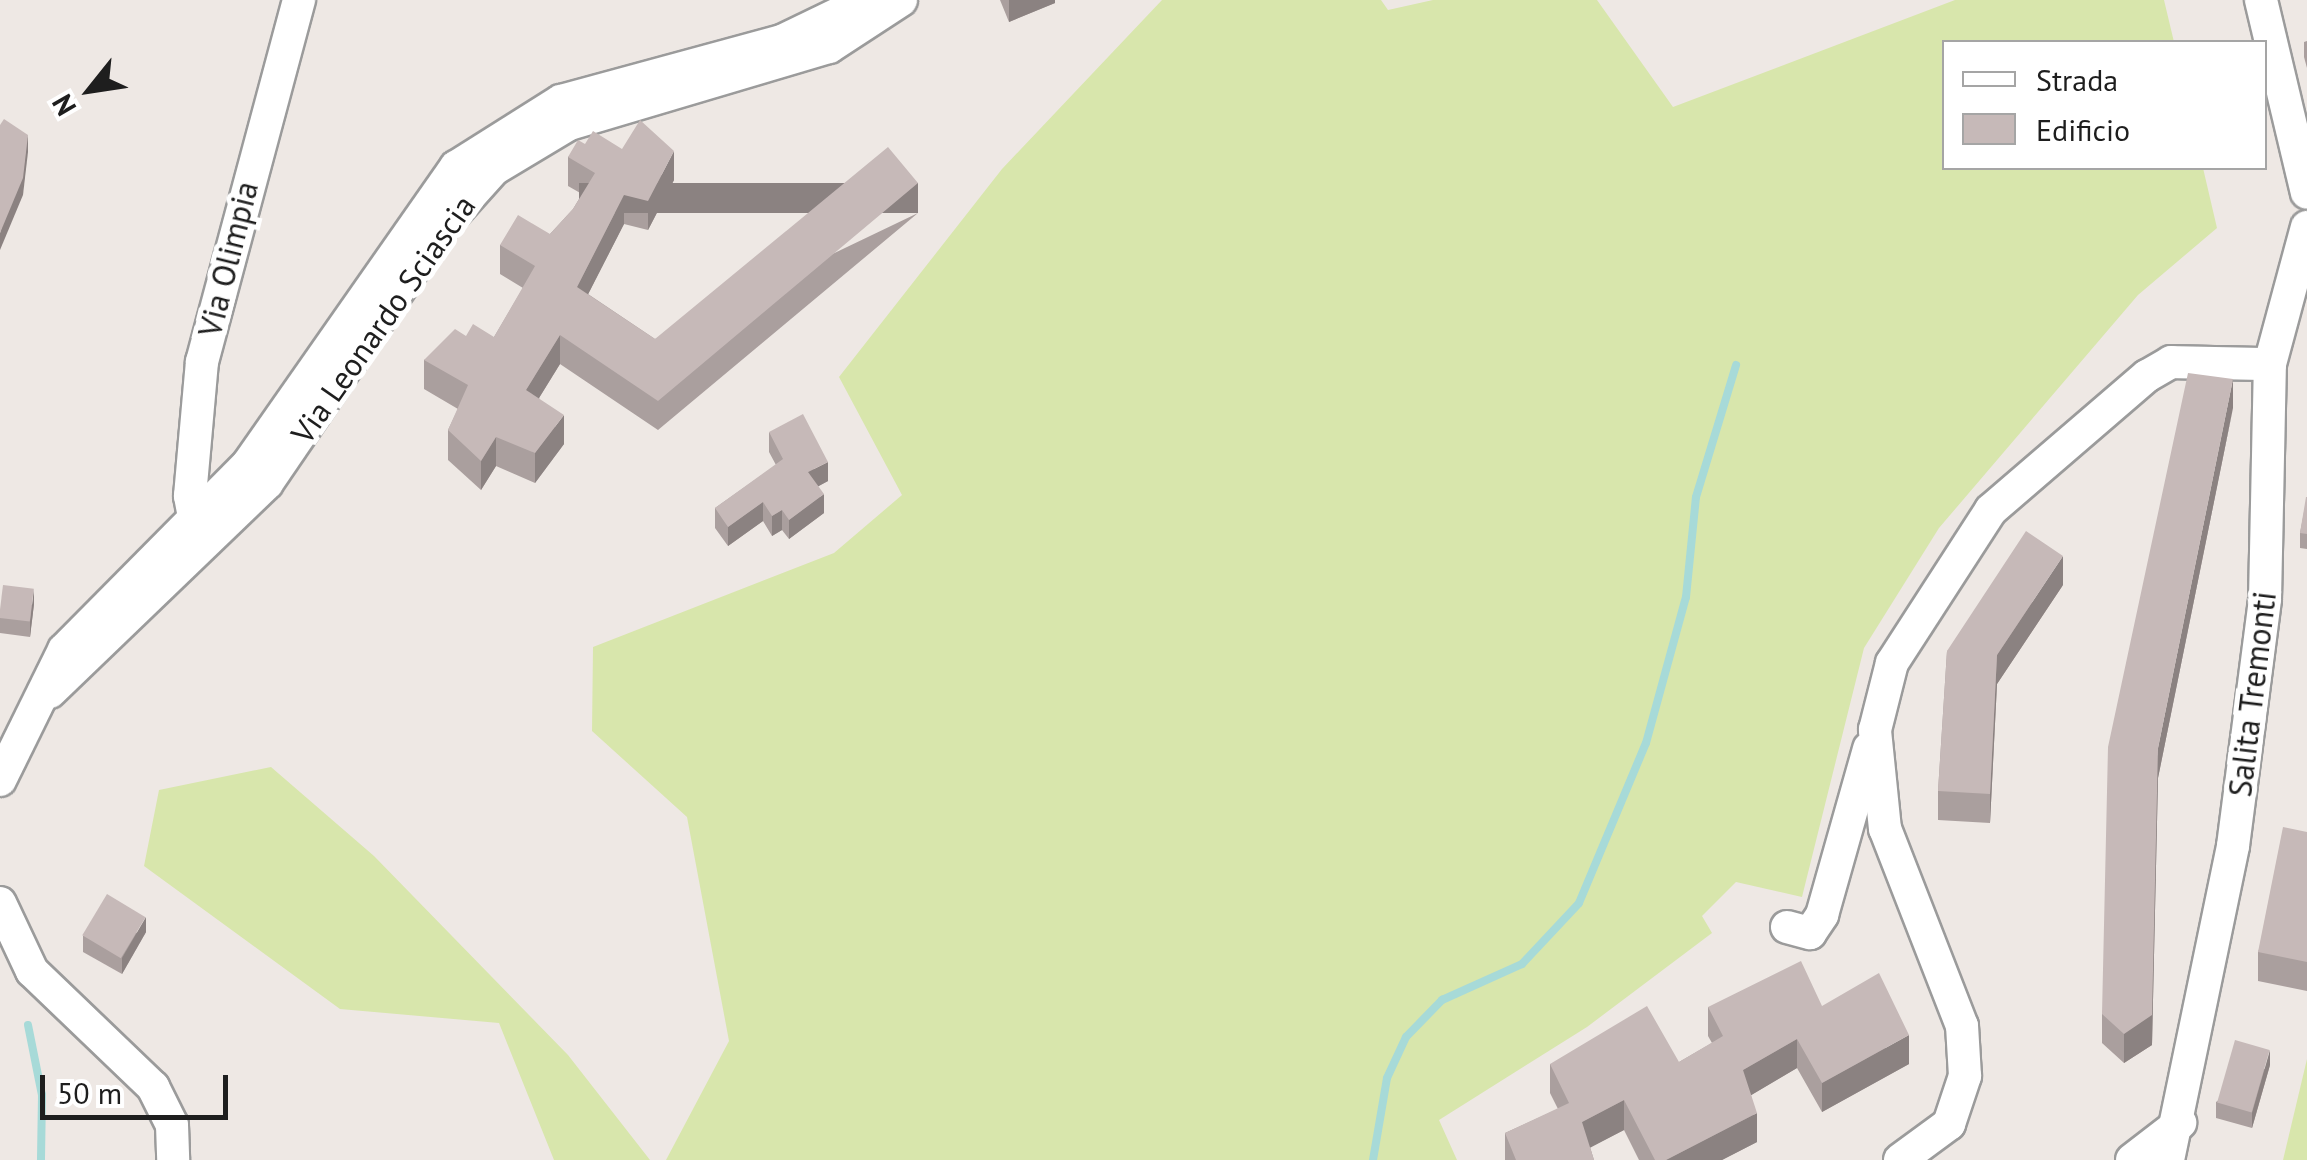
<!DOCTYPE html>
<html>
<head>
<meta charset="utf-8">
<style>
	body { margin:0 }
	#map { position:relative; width:2307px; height:1160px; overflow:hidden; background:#eee8e4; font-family:"PT Sans",sans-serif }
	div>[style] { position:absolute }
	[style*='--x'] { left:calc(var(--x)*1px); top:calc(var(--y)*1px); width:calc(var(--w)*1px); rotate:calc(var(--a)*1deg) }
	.grass>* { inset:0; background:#d8e6ac }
	.stream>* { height:8px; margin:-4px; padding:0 4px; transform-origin:4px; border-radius:4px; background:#a7dad8 }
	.roads { filter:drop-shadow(2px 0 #9b9b9b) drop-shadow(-2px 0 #9b9b9b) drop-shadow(0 2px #9b9b9b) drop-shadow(0 -2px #9b9b9b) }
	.minor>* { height:32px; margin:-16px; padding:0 16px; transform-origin:16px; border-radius:16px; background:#fff }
	.wall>* { inset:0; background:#aa9f9e }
	.shaded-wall>* { inset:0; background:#8b8281; transform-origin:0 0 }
	.building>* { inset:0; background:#c6b9b8; transform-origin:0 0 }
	span { translate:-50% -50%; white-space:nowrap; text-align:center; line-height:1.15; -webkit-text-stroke:10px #fff; paint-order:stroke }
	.street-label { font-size:32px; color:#1e1e1e }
	.legend { position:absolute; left:1942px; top:40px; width:325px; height:130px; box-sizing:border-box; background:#fff; border:2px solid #a5a5a5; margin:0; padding:12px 18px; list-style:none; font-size:30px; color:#1e1e1e }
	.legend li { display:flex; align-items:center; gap:20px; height:50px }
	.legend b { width:50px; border:2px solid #a5a5a5 }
	.north { position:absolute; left:40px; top:40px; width:100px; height:100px; -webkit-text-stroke:8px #fff; paint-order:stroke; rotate:240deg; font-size:28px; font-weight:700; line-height:40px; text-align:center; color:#1e1e1e }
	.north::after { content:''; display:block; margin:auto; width:35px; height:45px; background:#1e1e1e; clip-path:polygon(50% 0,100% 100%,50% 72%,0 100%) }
	.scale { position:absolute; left:40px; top:1075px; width:188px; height:45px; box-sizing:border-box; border:5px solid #1e1e1e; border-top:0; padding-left:12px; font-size:30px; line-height:35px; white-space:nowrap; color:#1e1e1e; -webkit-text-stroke:8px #fff; paint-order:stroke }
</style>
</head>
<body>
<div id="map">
	<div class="grass">
		<div style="clip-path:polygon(1162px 0,1381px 0,1388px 10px,1433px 0,1597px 0,1673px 107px,1955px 0,2164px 0,2174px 42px,1944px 42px,1944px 168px,2203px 168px,2217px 228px,2138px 295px,1939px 528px,1864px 648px,1802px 897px,1736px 882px,1702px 916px,1712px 933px,1587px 1027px,1439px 1120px,1457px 1160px,666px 1160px,729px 1041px,687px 817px,592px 731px,593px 647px,834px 553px,902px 495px,839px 377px,1002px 169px)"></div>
		<div style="clip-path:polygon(271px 767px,374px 856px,568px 1055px,650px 1160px,554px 1160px,499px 1023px,340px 1009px,144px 866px,159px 790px)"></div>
		<div style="clip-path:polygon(2307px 1059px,2307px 1160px,2283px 1160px)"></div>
	</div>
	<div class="stream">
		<div style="--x:28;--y:1025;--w:71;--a:78.7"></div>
		<div style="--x:42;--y:1095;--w:65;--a:90.9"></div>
		<div style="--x:1373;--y:1160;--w:83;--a:-80.3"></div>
		<div style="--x:1387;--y:1078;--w:45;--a:-65.1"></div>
		<div style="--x:1406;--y:1037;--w:52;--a:-45.8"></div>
		<div style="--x:1442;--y:1000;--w:88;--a:-24.2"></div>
		<div style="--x:1522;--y:964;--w:83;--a:-46.9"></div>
		<div style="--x:1579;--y:903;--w:173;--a:-67.3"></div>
		<div style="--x:1646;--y:743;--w:151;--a:-74.7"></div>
		<div style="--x:1686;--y:597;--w:100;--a:-84.3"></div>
		<div style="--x:1696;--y:497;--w:138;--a:-73.1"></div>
	</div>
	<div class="roads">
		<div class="minor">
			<div style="--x:2261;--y:0;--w:198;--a:76.6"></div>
			<div style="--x:198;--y:538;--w:43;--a:-100.8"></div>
			<div style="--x:190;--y:496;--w:135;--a:-84.9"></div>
			<div style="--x:202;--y:362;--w:375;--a:-75"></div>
			<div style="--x:50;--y:692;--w:301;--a:-43.9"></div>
			<div style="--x:267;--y:483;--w:309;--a:-55.7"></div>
			<div style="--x:441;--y:228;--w:79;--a:-48.1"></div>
			<div style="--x:494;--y:169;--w:87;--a:-31"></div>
			<div style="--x:569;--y:124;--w:271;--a:-16.5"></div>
			<div style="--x:829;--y:47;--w:86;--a:-33.1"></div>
			<div style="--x:0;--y:780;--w:145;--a:-63.8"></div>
			<div style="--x:64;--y:650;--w:262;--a:-45.3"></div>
			<div style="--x:248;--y:464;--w:363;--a:-55"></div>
			<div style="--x:456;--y:167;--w:124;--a:-32.2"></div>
			<div style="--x:561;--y:101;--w:229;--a:-15.2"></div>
			<div style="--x:782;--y:41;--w:94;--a:-25.8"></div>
			<div style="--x:0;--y:903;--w:75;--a:64.8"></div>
			<div style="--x:32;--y:971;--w:168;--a:43.8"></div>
			<div style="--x:153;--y:1087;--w:42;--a:63.4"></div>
			<div style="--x:172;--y:1125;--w:35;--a:88"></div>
			<div style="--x:1787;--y:927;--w:24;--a:15"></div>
			<div style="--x:1810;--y:933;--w:22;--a:-56"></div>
			<div style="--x:1822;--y:915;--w:173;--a:-74.2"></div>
			<div style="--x:1900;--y:1160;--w:61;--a:-36.3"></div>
			<div style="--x:1949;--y:1124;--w:51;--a:-71.6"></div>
			<div style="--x:1965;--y:1076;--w:50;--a:-93.4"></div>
			<div style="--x:1962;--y:1026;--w:212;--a:-111.3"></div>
			<div style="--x:1885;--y:829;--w:100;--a:-95.8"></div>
			<div style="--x:1875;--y:730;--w:69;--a:-75.8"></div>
			<div style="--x:1892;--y:663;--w:182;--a:-57.1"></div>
			<div style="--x:1991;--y:510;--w:206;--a:-40.7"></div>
			<div style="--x:2147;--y:376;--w:28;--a:-30"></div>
			<div style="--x:2171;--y:362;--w:99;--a:1.2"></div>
			<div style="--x:2132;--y:1160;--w:61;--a:-37.6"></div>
			<div style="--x:2168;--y:1160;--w:321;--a:-78.3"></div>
			<div style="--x:2233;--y:846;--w:249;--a:-82.6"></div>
			<div style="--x:2265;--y:599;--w:235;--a:-88.8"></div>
			<div style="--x:2270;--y:364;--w:142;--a:-74.9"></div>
		</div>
	</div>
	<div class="wall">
		<div style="clip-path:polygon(1000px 0,1055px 0,1055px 3px,1009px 22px)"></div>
		<div style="clip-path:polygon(2307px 41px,2307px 68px,2304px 57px,2304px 42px)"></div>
		<div style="clip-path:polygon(585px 144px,674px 180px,648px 230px,624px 224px,588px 294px,655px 339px,918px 213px,658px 430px,560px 364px,539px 398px,564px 444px,535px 483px,496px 466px,481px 490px,448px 460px,448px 430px,458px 409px,424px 389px,424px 360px,466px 336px,494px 337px,523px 288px,500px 274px,500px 245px,550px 234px,573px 209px,582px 194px,568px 186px,568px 157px)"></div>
		<div style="clip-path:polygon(2233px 408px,2158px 778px,2152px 1045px,2124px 1063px,2102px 1043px,2102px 1014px)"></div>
		<div style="clip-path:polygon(769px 432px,828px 481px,818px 486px,824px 513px,789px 539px,782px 530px,772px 536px,763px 521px,728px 546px,715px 528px,715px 508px,776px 465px,769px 452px)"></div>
		<div style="clip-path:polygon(2307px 497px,2307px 549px,2300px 548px,2300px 533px)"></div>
		<div style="clip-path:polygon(2063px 585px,1997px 684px,1990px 823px,1938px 820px,1938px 791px,1947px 651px)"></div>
		<div style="clip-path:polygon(34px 604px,30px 637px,0 633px,0 612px)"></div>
		<div style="clip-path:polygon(2307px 832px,2307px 991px,2258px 981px,2258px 952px)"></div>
		<div style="clip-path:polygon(146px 932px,122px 974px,83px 952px,83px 936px)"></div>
		<div style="clip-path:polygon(1822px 1006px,1909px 1064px,1822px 1112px,1797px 1068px,1751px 1095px,1757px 1142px,1722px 1160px,1639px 1160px,1624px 1130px,1590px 1147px,1594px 1160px,1505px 1160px,1505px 1133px,1558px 1109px,1550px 1093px,1550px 1064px,1679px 1062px,1712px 1043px,1708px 1036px,1708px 1007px)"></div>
		<div style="clip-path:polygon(2270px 1065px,2252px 1128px,2216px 1118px,2216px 1102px)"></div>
	</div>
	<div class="shaded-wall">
		<div style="clip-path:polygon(1009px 0,1055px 0,1055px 3px,1009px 22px)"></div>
		<div style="clip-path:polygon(28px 135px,28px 152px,23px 195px,0 250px,0 233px)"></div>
		<div style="clip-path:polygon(674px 151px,674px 180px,648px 230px,648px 201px)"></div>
		<div style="left:918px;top:183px;width:30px;height:339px;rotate:90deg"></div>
		<div style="clip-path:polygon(624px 195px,624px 224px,577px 316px,577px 287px)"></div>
		<div style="clip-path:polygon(560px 335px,560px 364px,526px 419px,526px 390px)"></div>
		<div style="clip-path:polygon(2233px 379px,2233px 408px,2158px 778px,2152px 1045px,2124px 1063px,2124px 1034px,2158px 748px)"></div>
		<div style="clip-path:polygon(564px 415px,564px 444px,535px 483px,535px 453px)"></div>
		<div style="clip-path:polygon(496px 437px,496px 466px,481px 490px,481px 461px)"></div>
		<div style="clip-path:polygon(828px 462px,828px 481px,808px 492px,808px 472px)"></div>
		<div style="clip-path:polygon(824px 494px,824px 513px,789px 539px,789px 520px)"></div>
		<div style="clip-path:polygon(763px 502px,763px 521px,728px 546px,728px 527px)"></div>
		<div style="clip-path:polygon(782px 510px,782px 530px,772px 536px,772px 516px)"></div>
		<div style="clip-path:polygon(2063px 556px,2063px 585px,1997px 684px,1990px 823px,1990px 794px,1997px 655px)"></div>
		<div style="clip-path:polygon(34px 589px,34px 604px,30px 637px,30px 622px)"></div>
		<div style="clip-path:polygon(146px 917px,146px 932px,122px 974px,122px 958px)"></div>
		<div style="clip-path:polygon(1909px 1035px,1909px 1064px,1822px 1112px,1822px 1083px)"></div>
		<div style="clip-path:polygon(1797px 1039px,1797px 1068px,1743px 1100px,1743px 1070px)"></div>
		<div style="clip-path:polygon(2270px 1050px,2270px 1065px,2252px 1128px,2252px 1113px)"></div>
		<div style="clip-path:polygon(1624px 1100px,1624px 1130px,1582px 1152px,1582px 1122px)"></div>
		<div style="clip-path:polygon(1757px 1113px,1757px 1142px,1722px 1160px,1666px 1160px)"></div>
	</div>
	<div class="building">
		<div style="clip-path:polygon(4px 119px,28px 135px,23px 178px,0 233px,0 125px)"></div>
		<div style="clip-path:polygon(640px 120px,674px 151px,648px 201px,624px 195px,577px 287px,655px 339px,888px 147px,918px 183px,658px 401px,560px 335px,526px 390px,564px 415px,535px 453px,496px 437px,481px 461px,448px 430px,468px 385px,424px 360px,455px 329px,466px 336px,473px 324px,494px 337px,535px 266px,500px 245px,518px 215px,550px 234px,573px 209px,595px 173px,568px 157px,578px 140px,585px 144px,593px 131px,622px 149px)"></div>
		<div style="clip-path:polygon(2188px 373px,2233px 379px,2158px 748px,2152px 1015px,2124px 1034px,2102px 1014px,2108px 747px)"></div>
		<div style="clip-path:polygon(803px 414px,828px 462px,808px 472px,824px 494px,789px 520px,782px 510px,772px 516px,763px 502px,728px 527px,715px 508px,783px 459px,769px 432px)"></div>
		<div style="clip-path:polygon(2306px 497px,2307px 497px,2307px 534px,2300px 533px)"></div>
		<div style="clip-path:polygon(2026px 531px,2063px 556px,1997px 655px,1990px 794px,1938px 791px,1947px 651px)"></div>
		<div style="left:3px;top:585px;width:31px;height:33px;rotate:7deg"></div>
		<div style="clip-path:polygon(2283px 827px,2307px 832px,2307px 962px,2258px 952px)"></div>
		<div style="left:107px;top:894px;width:45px;height:48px;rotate:31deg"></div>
		<div style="clip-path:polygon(1801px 961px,1822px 1006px,1879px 973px,1909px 1035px,1822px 1083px,1797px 1039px,1743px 1070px,1757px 1113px,1666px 1160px,1655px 1160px,1624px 1100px,1582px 1122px,1594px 1160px,1516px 1160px,1505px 1133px,1569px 1103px,1550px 1064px,1647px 1006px,1679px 1062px,1723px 1036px,1708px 1007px)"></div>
		<div style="left:2235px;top:1040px;width:36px;height:65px;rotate:16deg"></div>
	</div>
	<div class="street-label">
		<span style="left:228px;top:259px;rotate:-76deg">Via Olimpia</span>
		<span style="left:383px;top:319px;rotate:-55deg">Via Leonardo Sciascia</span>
		<span style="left:2252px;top:694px;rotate:-83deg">Salita Tremonti</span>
	</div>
	<ul class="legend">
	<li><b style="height:12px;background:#fff"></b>Strada</li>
	<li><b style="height:28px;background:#c6b9b8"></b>Edificio</li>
	</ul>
	<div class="north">N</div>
	<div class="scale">50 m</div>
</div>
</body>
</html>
